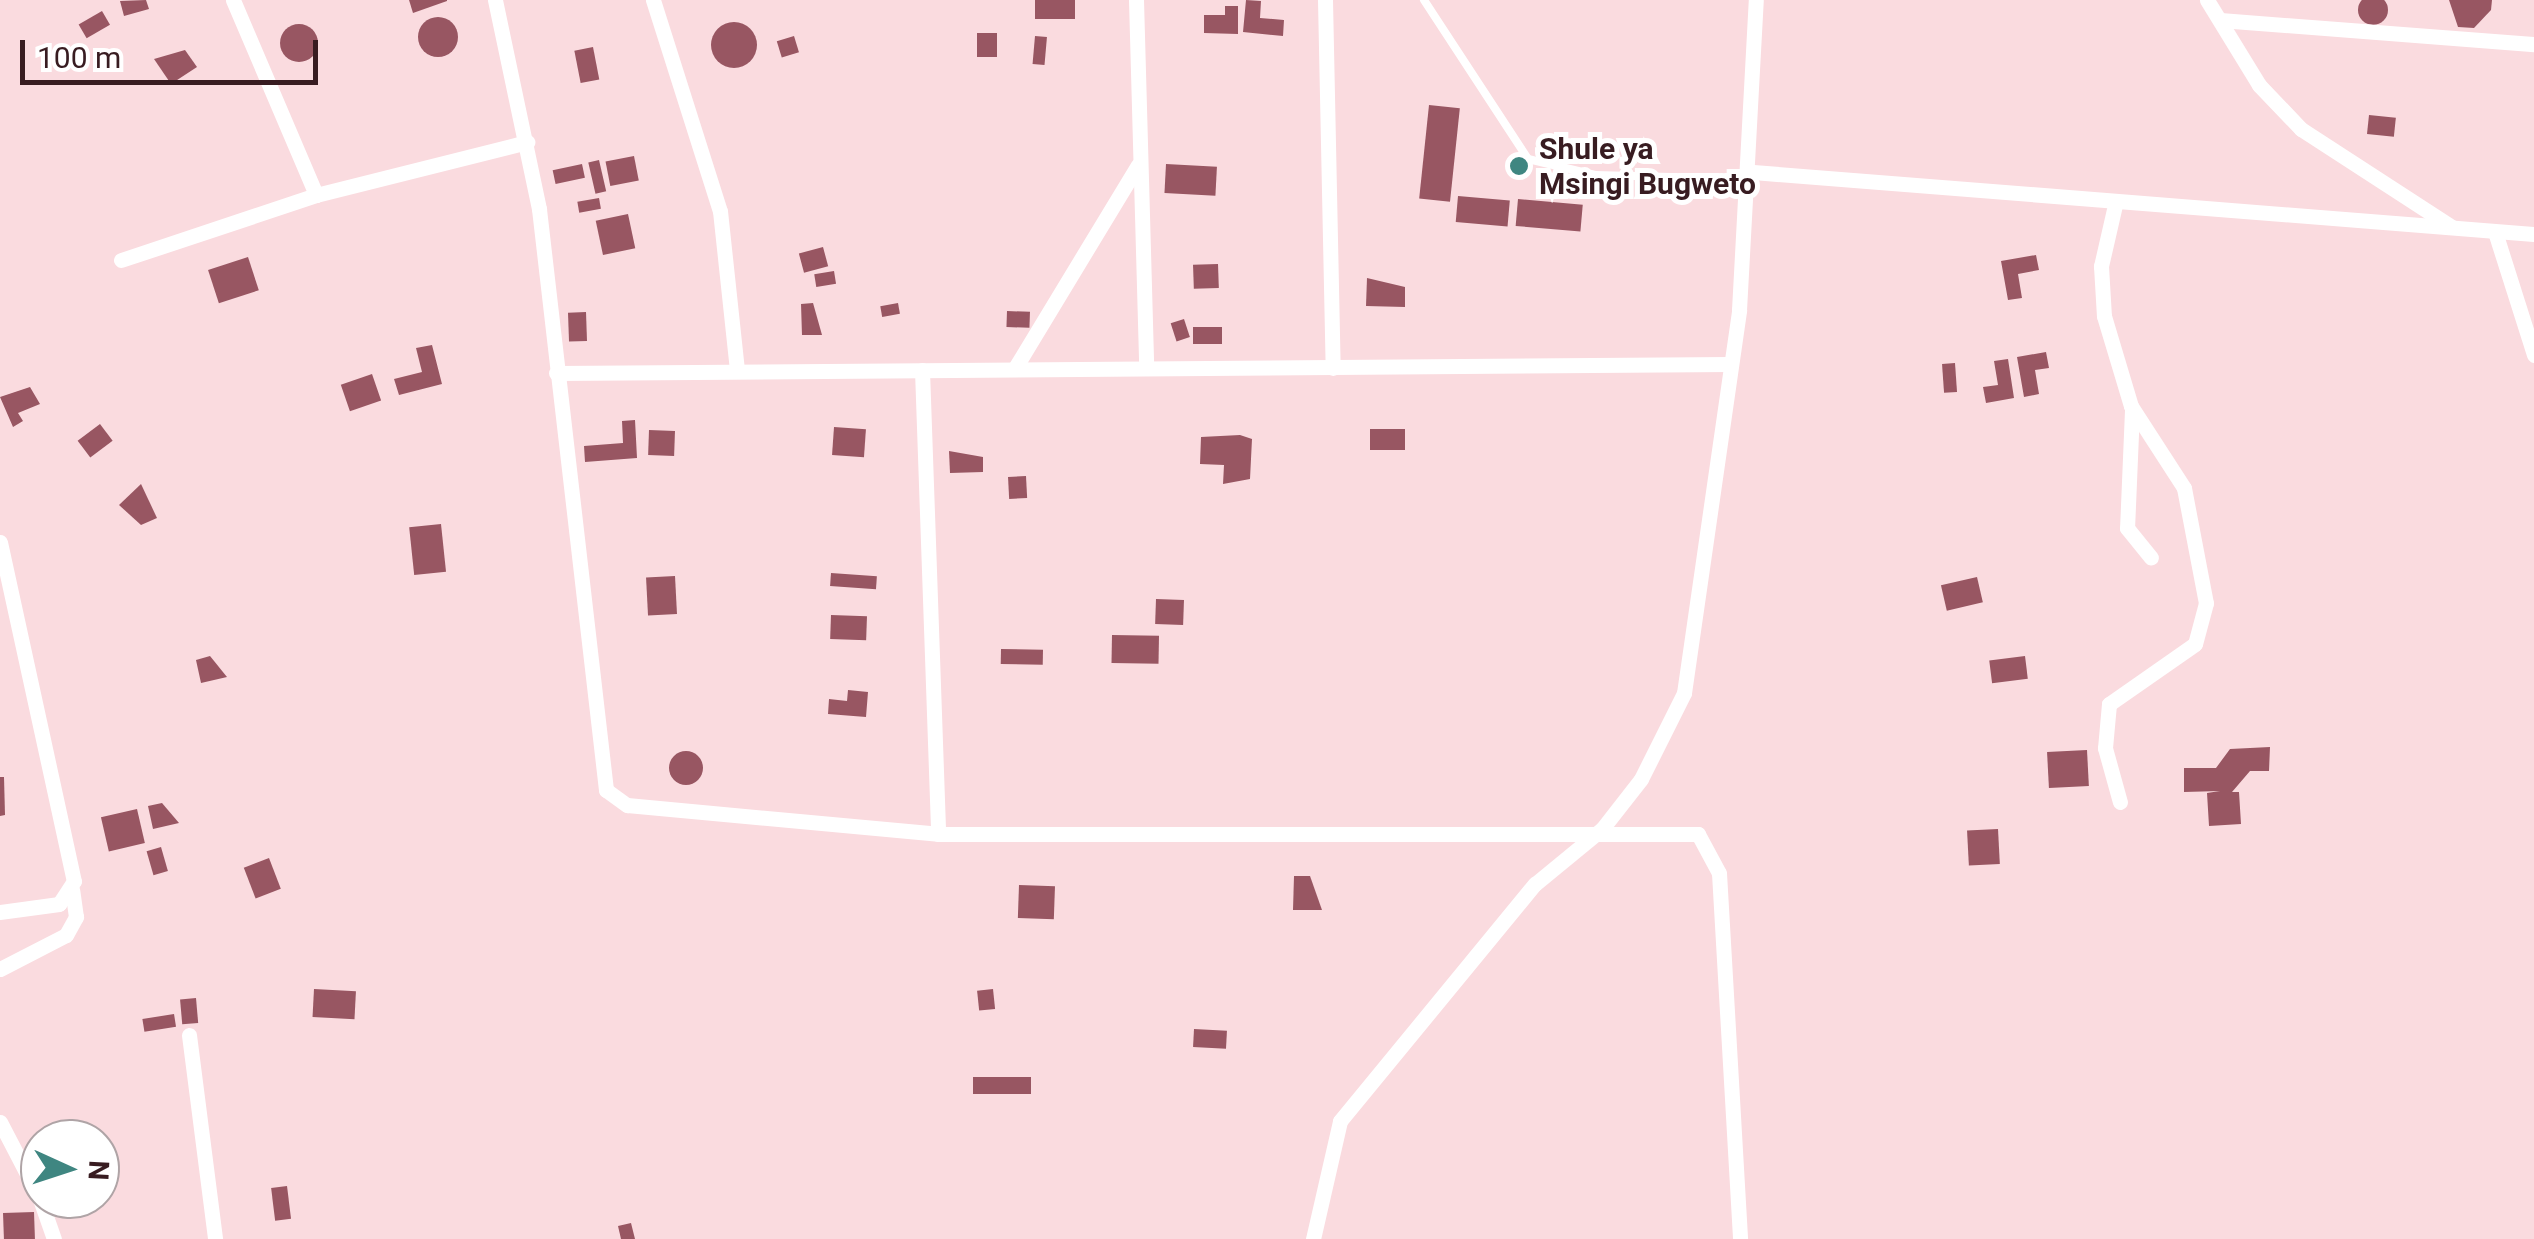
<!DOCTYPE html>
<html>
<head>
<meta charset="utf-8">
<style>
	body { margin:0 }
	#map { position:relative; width:2534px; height:1239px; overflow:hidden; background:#fadbdf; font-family:Roboto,sans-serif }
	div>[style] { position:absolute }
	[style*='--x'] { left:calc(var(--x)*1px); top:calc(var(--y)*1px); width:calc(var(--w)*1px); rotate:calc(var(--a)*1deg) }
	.building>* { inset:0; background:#985662; transform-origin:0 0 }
	.round { border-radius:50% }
	.lane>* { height:8px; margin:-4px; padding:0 4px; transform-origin:4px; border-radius:4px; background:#fff }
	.street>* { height:15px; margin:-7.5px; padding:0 7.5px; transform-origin:7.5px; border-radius:7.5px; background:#fff }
	.dots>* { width:28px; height:28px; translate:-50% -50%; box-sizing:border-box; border:5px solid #fff; border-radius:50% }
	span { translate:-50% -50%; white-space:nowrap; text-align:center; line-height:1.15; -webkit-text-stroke:10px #fff; paint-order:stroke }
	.poi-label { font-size:30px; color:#381c21; font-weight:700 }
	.left { translate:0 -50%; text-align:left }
	.north { position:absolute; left:20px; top:1119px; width:100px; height:100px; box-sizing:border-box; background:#fff; border:2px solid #afa4a6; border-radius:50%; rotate:93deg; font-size:28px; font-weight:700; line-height:40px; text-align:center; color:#381c21 }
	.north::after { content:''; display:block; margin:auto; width:35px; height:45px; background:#3f8681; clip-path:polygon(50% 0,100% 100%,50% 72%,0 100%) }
	.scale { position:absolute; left:20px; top:40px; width:298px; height:45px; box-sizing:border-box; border:5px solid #381c21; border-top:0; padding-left:12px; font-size:30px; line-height:35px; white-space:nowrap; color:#381c21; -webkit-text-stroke:8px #fff; paint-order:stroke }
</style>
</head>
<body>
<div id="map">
	<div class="building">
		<div class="round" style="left:2358px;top:-5px;width:30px;height:30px"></div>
		<div style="clip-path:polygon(146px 0,149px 9px,124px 16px,120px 1px)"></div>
		<div style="clip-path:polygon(409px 0,447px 0,447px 1px,413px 13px)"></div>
		<div style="left:1035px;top:0;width:40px;height:19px"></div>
		<div style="clip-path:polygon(1246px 0,1261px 1px,1260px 18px,1284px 20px,1283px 36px,1243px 32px)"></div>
		<div style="clip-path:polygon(2449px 0,2492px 0,2491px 10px,2474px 28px,2458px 27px)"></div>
		<div style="clip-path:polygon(1225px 6px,1238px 6px,1238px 34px,1204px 33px,1204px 15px,1225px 15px)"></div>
		<div style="left:102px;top:11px;width:16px;height:27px;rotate:60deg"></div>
		<div class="round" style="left:418px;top:17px;width:40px;height:40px"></div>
		<div class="round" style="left:711px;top:22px;width:46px;height:46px"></div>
		<div class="round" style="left:280px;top:24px;width:38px;height:38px"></div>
		<div style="left:977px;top:33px;width:20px;height:24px"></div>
		<div style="left:794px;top:36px;width:17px;height:18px;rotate:73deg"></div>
		<div style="left:1035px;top:36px;width:12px;height:28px;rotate:5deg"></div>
		<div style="left:593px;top:47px;width:33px;height:19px;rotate:79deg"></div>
		<div style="clip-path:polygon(185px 50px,197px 67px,171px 84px,154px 59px)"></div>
		<div style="left:1429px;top:105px;width:31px;height:94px;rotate:6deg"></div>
		<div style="left:2369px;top:115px;width:27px;height:19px;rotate:6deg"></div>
		<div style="left:634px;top:156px;width:25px;height:29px;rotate:79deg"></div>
		<div style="left:599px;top:160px;width:32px;height:11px;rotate:77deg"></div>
		<div style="left:582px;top:164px;width:14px;height:30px;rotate:78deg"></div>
		<div style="left:1166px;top:164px;width:51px;height:29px;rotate:3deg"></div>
		<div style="left:1458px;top:196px;width:52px;height:26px;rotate:5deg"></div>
		<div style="left:599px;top:198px;width:11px;height:22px;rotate:80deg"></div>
		<div style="left:1518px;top:199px;width:65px;height:27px;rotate:5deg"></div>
		<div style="left:628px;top:214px;width:35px;height:33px;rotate:78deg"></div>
		<div style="left:823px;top:247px;width:20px;height:25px;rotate:75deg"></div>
		<div style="clip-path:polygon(2036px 255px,2039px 270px,2018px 274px,2022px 298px,2008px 300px,2001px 261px)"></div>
		<div style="left:248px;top:257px;width:35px;height:42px;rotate:72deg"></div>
		<div style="left:1218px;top:264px;width:24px;height:25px;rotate:88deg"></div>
		<div style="left:834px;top:271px;width:13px;height:20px;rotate:81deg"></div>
		<div style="clip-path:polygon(1367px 278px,1405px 287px,1405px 307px,1366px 306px)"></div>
		<div style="clip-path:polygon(813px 303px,822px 335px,802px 335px,801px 304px)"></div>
		<div style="left:898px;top:303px;width:11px;height:18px;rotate:80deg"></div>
		<div style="left:1007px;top:311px;width:23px;height:16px;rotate:2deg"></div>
		<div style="left:586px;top:312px;width:29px;height:18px;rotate:88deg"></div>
		<div style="left:1184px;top:319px;width:19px;height:14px;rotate:72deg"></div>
		<div style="left:1193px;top:327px;width:29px;height:17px"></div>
		<div style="clip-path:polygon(432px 345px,442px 384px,399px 395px,394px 379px,422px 372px,416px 348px)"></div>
		<div style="clip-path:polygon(2046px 352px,2049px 368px,2035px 370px,2039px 394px,2024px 397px,2017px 357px)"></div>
		<div style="clip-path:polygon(2008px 359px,2014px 398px,1986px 403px,1983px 387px,1998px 385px,1994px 361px)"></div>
		<div style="left:1955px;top:363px;width:29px;height:13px;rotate:86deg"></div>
		<div style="left:372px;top:374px;width:28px;height:33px;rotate:71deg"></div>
		<div style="clip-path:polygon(30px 387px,40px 404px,18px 413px,23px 421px,13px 427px,0 397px)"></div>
		<div style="clip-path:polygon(635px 420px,637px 458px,585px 462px,584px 446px,623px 443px,622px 421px)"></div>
		<div style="left:100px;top:424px;width:21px;height:28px;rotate:53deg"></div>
		<div style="left:834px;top:427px;width:32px;height:28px;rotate:4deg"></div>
		<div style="left:1405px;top:429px;width:21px;height:35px;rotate:90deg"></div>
		<div style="left:649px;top:430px;width:26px;height:25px;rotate:2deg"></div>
		<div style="clip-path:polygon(1240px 435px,1252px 439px,1250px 479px,1223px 484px,1224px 465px,1200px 464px,1201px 437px)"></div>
		<div style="clip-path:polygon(949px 451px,983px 457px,983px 472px,950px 473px)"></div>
		<div style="left:1026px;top:476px;width:22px;height:18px;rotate:87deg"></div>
		<div style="clip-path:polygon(141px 484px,157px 518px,141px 525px,119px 505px)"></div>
		<div style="left:441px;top:524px;width:48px;height:32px;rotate:84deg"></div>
		<div style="left:831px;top:573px;width:46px;height:13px;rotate:4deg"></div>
		<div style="left:675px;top:576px;width:38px;height:29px;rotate:87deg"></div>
		<div style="left:1977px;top:577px;width:26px;height:37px;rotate:77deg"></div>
		<div style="left:1156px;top:599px;width:28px;height:25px;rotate:2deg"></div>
		<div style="left:831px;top:615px;width:36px;height:24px;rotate:2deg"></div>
		<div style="left:1112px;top:635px;width:47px;height:28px;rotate:1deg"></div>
		<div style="left:1001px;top:649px;width:42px;height:15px;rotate:1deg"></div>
		<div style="clip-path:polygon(210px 656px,227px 677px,201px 683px,196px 660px)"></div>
		<div style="left:2025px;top:656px;width:23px;height:36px;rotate:83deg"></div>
		<div style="clip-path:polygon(848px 690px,868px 692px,866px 717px,828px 714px,829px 699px,847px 701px)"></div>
		<div style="clip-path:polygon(2270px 747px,2269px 771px,2250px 771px,2232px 792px,2239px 792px,2241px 824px,2209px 826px,2207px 793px,2220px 791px,2184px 792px,2184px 768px,2216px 768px,2230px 749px)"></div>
		<div style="left:2087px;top:750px;width:36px;height:40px;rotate:87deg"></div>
		<div class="round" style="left:669px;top:751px;width:34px;height:34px"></div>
		<div style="clip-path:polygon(0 777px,4px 777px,5px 815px,0 816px)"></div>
		<div style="clip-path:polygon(162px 803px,179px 823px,153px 829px,148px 806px)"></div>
		<div style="left:137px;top:809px;width:35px;height:37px;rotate:77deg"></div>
		<div style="left:1998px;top:829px;width:35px;height:31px;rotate:87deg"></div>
		<div style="left:161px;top:847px;width:25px;height:15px;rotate:74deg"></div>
		<div style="left:269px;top:858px;width:33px;height:27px;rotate:69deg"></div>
		<div style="clip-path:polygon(1294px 876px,1310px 876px,1322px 910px,1293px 910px)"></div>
		<div style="left:1019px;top:885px;width:36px;height:33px;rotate:2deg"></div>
		<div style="left:314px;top:989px;width:42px;height:28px;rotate:3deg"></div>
		<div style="left:993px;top:989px;width:20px;height:16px;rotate:84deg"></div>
		<div style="left:196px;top:998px;width:25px;height:16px;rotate:85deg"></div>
		<div style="left:174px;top:1014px;width:13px;height:32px;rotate:81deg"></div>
		<div style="left:1194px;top:1029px;width:33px;height:18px;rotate:3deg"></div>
		<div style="left:973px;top:1077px;width:58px;height:17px"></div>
		<div style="left:287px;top:1186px;width:33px;height:16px;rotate:83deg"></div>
		<div style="left:34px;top:1212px;width:27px;height:31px;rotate:88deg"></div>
		<div style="clip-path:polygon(631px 1223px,635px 1239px,621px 1239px,618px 1226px)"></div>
	</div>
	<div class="lane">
		<div style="--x:1424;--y:0;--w:190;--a:56.8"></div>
		<div style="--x:1528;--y:159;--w:69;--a:13.4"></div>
		<div style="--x:1595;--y:175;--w:151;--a:1.5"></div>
	</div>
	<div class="street">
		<div style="--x:233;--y:0;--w:212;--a:66.9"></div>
		<div style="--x:495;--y:0;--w:214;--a:78.1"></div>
		<div style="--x:539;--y:209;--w:585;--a:83.42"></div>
		<div style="--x:606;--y:790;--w:26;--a:36"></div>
		<div style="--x:627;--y:805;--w:312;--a:5.3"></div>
		<div style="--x:938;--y:834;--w:760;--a:0"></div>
		<div style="--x:1698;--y:834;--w:44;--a:61.7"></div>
		<div style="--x:1719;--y:873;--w:367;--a:86.7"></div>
		<div style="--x:653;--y:0;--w:221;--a:72.4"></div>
		<div style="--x:720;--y:211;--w:159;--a:83.9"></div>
		<div style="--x:1136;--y:0;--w:365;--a:88.4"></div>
		<div style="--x:1325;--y:0;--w:368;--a:88.8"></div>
		<div style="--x:2207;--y:0;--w:100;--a:58.5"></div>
		<div style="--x:2259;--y:85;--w:61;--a:46.3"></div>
		<div style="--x:2301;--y:129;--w:180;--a:33"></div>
		<div style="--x:2220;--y:20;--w:315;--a:4.4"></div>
		<div style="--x:1753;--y:172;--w:783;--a:4.54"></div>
		<div style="--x:2115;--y:205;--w:63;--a:102.9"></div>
		<div style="--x:2101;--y:266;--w:50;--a:86.6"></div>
		<div style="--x:2104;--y:316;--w:94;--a:73.3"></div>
		<div style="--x:2131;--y:406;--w:98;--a:57.1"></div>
		<div style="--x:2184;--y:488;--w:117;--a:79.2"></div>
		<div style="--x:2206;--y:603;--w:42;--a:105"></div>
		<div style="--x:2195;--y:644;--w:105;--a:145.1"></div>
		<div style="--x:2109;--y:704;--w:44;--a:95.2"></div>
		<div style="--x:2105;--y:748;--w:56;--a:74.5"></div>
		<div style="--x:2496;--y:235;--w:126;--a:72.4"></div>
		<div style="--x:121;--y:260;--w:206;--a:-18.4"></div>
		<div style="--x:316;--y:195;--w:218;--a:-14.1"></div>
		<div style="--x:1015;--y:368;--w:237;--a:-58.8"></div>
		<div style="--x:922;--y:370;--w:464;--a:88"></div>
		<div style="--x:556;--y:373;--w:1175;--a:-0.44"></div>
		<div style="--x:2132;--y:410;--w:118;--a:92.4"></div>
		<div style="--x:2127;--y:528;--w:38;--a:51"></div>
		<div style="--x:0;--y:542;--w:347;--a:77.7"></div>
		<div style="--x:74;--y:881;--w:27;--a:123"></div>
		<div style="--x:59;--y:904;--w:60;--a:172.3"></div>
		<div style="--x:0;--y:969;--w:74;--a:-27.3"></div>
		<div style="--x:66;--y:935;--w:21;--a:-61"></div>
		<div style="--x:76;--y:917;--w:27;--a:-98"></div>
		<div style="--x:189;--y:1035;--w:206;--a:82.7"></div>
		<div style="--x:0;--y:1122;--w:87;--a:62.5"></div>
		<div style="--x:40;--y:1199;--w:42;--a:70.7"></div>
		<div style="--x:1313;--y:1239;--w:121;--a:-77.1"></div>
		<div style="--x:1340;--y:1121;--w:307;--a:-50.6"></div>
		<div style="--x:1535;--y:884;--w:87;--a:-39.4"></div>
		<div style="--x:1602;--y:829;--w:63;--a:-52"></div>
		<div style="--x:1641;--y:779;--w:96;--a:-63.4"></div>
		<div style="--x:1684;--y:693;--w:387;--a:-81.8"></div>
		<div style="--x:1739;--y:310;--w:310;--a:-86.9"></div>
	</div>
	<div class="dots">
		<div style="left:1519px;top:166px;background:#3f8681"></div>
	</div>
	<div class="poi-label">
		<span class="left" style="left:1539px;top:166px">Shule ya<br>Msingi Bugweto</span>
	</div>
	<div class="north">N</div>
	<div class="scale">100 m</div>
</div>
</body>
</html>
